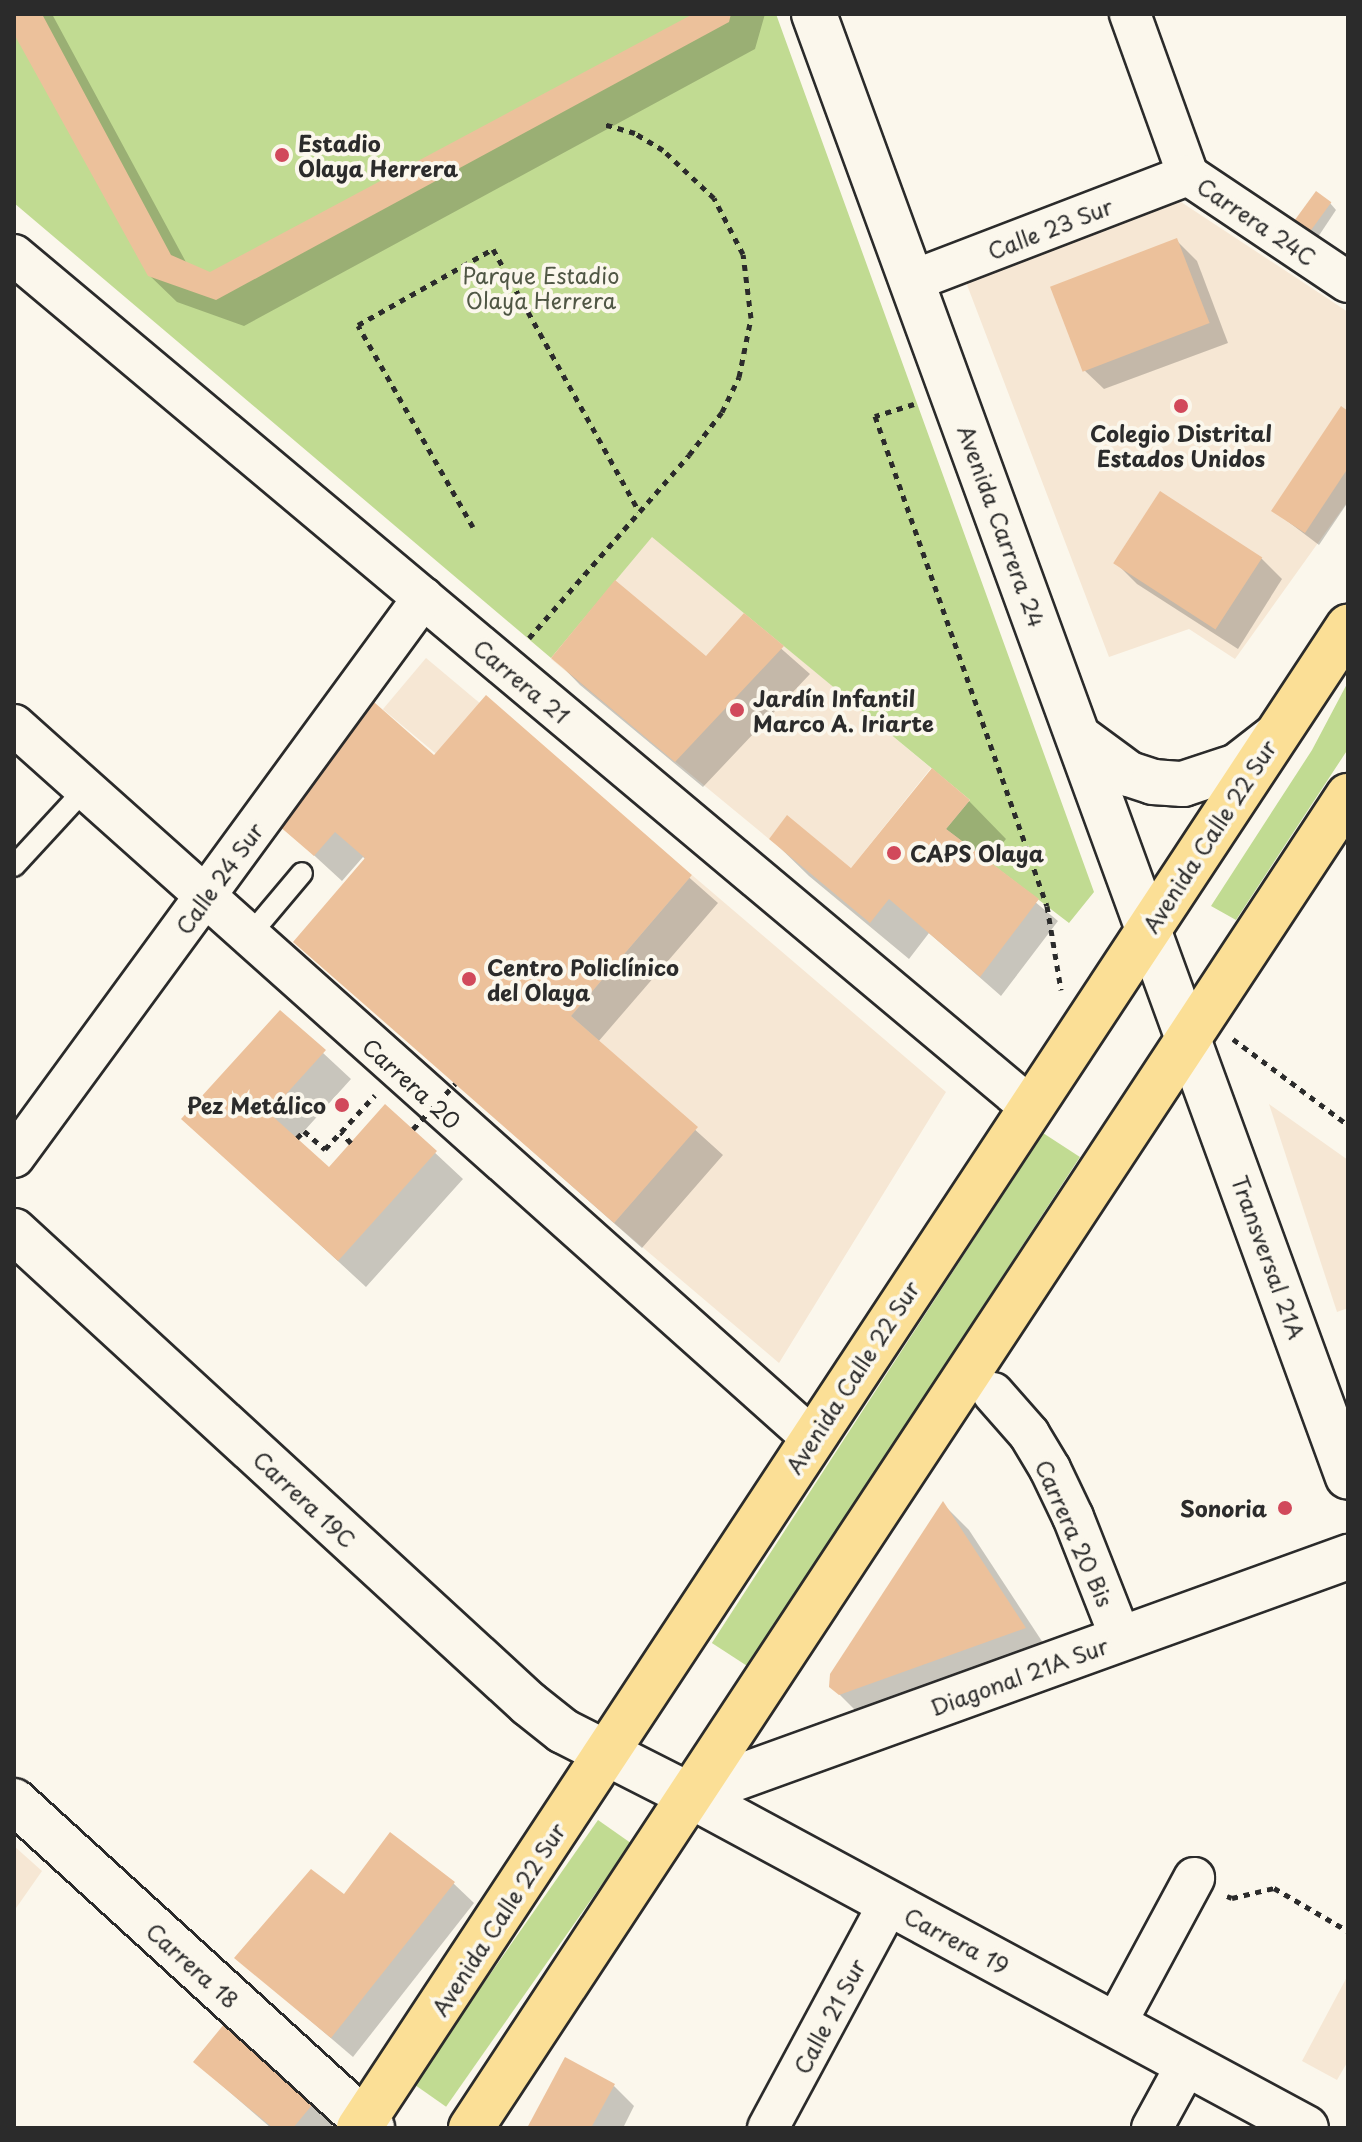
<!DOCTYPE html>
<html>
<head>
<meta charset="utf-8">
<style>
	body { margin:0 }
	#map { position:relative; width:1362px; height:2142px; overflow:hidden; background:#fbf7ec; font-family:"Playpen Sans",sans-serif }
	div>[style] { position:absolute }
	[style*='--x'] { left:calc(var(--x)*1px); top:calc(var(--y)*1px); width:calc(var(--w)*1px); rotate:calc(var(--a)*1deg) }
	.built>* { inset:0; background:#f6e7d4; transform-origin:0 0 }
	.green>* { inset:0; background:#c1db92; transform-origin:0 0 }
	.shadow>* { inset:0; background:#0003 }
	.building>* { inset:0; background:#ecc19b; transform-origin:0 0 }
	.path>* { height:5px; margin-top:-2.5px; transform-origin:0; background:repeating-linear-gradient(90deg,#2b2b2b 0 6px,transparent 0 12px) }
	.roads { filter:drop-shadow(2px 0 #2b2b2b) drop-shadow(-2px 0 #2b2b2b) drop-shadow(0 2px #2b2b2b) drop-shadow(0 -2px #2b2b2b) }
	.lane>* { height:20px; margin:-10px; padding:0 10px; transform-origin:10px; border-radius:10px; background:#fbf7ec }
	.street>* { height:40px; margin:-20px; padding:0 20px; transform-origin:20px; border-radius:20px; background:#fbf7ec }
	.secondary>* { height:44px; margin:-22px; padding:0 22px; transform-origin:22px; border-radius:22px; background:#fbf7ec }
	.primary>* { height:44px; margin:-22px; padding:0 22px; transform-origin:22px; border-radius:22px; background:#fbdf96 }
	.path-bridge>* { height:5px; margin-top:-2.5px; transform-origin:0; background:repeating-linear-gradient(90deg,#2b2b2b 0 6px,transparent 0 12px) }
	.dots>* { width:22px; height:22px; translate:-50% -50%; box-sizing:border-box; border:4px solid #fbf7ec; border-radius:50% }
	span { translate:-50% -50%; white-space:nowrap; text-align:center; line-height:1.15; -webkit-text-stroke:8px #fbf7ec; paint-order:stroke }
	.poi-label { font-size:22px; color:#2b2b2b; font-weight:700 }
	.left { translate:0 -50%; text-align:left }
	.right { translate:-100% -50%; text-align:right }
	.street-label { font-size:22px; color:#2b2b2b }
	.park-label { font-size:22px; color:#505745 }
	.frame { position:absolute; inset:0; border:16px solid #2b2b2b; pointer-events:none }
</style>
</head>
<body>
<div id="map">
	<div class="built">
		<div style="clip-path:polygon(1178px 200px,1348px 312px,1348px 501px,1235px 659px,1189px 629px,1109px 657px,964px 277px)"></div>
		<div style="clip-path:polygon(652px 536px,931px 768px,851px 868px,787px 816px,769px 839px,551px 659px)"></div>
		<div style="left:426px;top:658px;width:70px;height:67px;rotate:40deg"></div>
		<div style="clip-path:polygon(692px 875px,946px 1092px,779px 1363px,614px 1223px,697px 1127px,571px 1016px)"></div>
		<div style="clip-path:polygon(1269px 1104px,1348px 1160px,1348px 1308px,1337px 1312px)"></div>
		<div style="clip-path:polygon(14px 1846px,42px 1871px,14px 1911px)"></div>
		<div style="clip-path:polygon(1348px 1975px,1348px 2061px,1337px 2080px,1302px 2061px)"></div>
	</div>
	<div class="green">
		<div style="clip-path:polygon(14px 14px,776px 14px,1094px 892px,1069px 923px,946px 829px,970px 800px,652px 537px,551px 658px,14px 203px)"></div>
		<div style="clip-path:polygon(1348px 682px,1348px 749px,1236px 920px,1211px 906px,1312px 750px)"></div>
		<div style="left:1043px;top:1133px;width:44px;height:608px;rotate:33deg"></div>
		<div style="left:598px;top:1820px;width:40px;height:322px;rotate:35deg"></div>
	</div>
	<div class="shadow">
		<div style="clip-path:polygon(14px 14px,52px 14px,187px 264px,210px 274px,697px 14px,765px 14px,755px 49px,244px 326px,177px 302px,149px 275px,14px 29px)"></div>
		<div style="clip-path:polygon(1330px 203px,1336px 210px,1316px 240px,1303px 231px)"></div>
		<div style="clip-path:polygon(1177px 241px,1197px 261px,1228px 343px,1104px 389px,1083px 369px)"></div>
		<div style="clip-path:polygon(1348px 413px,1348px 502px,1319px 545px,1274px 511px)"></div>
		<div style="clip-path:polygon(1161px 494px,1262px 559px,1282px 579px,1238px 649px,1137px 584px,1117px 564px)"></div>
		<div style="clip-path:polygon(744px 616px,810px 674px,703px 787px,580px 685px,554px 658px,707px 659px)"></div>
		<div style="clip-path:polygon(486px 698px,718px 903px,598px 1042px,723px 1155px,642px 1248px,296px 942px,366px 860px,363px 857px,342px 881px,281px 825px,434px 757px)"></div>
		<div style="clip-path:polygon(969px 801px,1006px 839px,987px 862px,1058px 921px,1001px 996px,929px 933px,909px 959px,809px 876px,771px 839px,851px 871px)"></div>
		<div style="clip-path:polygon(280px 1013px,351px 1079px,296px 1140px,329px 1170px,386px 1107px,463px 1179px,366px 1287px,184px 1119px)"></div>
		<div style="clip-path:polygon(943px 1504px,969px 1530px,1051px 1655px,859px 1714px,831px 1686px)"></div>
		<div style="clip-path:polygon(453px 1883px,474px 1903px,353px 2057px,237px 1958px,344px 1897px)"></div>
		<div style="clip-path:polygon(195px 2062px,316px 2100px,336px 2121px,330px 2128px,271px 2128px)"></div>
		<div style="clip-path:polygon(614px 2086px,634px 2106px,623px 2128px,529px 2128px)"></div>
	</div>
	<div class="building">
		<div style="clip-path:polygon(14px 14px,42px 14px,171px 255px,210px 272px,693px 14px,731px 14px,729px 22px,216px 300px,148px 276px,14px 34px)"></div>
		<div style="left:1316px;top:191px;width:19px;height:40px;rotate:36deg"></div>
		<div style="left:1177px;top:238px;width:91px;height:136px;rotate:69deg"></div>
		<div style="clip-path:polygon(1341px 406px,1348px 411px,1348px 468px,1305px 533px,1271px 511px)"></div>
		<div style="left:1160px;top:491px;width:122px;height:86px;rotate:33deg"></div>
		<div style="clip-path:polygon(615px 580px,706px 656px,744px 613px,784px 646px,675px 762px,551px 658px)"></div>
		<div style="clip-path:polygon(366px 695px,434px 755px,486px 695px,692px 875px,571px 1016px,698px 1127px,614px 1223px,293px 942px,365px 858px,335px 832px,314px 856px,278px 825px,303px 796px,288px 784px)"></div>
		<div style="clip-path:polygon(932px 768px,970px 800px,946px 829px,1039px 899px,980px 977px,889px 899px,870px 923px,769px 839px,787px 815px,851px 868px)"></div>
		<div style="clip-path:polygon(280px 1010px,326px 1050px,269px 1113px,329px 1167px,385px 1104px,437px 1151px,338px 1261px,181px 1119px)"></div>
		<div style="clip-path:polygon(943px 1501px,1026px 1628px,839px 1695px,829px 1687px,830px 1674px)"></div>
		<div style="clip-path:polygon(390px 1832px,455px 1882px,331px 2038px,234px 1958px,311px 1869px,344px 1894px)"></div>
		<div style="clip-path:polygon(225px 2023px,317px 2099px,293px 2128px,273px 2128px,193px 2062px)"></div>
		<div style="clip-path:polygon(565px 2057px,615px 2084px,591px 2128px,527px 2128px)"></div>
	</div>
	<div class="path">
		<div style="--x:914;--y:404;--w:41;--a:162.9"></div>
		<div style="--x:875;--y:416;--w:519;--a:70.66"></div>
		<div style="--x:1047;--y:906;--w:85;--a:80.5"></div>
		<div style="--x:473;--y:527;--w:232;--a:-119.7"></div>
		<div style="--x:358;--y:325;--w:155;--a:-29.4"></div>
		<div style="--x:493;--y:249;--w:300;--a:60.9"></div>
		<div style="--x:529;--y:638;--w:243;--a:-48.8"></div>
		<div style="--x:689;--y:455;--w:54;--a:-52.5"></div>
		<div style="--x:722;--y:412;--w:39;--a:-64"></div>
		<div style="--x:739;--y:377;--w:60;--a:-78.5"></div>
		<div style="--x:751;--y:318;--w:64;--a:-97.1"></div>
		<div style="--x:743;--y:254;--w:63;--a:-117.4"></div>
		<div style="--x:714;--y:198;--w:70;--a:-136.7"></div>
		<div style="--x:663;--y:150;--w:33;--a:-149"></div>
		<div style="--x:635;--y:133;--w:35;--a:-164"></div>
		<div style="--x:1233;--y:1039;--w:144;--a:36.8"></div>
		<div style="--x:297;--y:1138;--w:10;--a:-45"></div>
		<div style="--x:304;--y:1131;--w:28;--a:41"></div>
		<div style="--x:325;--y:1149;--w:23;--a:-47"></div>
		<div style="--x:351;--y:1143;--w:15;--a:-132"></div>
		<div style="--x:341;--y:1132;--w:50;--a:-47.4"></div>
		<div style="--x:1227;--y:1896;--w:5;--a:22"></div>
		<div style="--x:1232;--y:1898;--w:43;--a:-13.4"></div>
		<div style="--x:1274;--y:1888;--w:86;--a:30.2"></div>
	</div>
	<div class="roads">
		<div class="lane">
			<div style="--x:14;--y:866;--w:105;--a:-47.3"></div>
			<div style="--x:249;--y:936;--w:82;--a:-49.9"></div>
		</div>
		<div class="street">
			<div style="--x:1130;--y:14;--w:171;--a:70.2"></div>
			<div style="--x:1188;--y:175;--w:192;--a:33.8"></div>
			<div style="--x:14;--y:255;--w:1326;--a:39.98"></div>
			<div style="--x:912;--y:281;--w:296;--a:-21"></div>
			<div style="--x:14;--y:725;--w:1070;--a:41.78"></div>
			<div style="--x:14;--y:1157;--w:693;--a:-53.81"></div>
			<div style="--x:993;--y:1393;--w:55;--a:48.7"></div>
			<div style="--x:1029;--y:1434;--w:41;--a:59"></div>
			<div style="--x:1050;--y:1469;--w:53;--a:64.4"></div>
			<div style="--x:1073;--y:1517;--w:131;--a:68.5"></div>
			<div style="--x:1115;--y:2025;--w:167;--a:-61.7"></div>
			<div style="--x:768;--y:2128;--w:255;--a:-61.7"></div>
			<div style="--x:1152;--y:2128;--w:73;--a:-61.3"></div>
		</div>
		<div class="secondary">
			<div style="--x:814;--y:14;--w:1557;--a:69.95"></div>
			<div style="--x:1080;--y:738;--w:61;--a:36.3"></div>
			<div style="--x:1129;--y:774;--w:25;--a:18"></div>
			<div style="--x:1153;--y:782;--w:30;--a:4"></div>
			<div style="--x:1183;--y:784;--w:57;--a:-18.4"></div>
			<div style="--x:1237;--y:766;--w:46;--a:-37.9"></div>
			<div style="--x:14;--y:1231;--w:699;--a:42.57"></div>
			<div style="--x:529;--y:1704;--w:43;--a:38.5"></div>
			<div style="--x:563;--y:1731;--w:141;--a:26.9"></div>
			<div style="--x:689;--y:1795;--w:701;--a:28.36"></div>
			<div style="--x:689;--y:1795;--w:701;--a:-19.86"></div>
			<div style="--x:14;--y:1801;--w:485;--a:42.4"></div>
		</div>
		<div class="primary">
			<div style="--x:359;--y:2128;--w:1798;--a:-56.62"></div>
			<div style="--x:471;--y:2128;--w:1595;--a:-56.64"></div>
		</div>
	</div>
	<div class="path-bridge">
		<div style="--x:413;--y:1129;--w:62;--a:-47"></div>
	</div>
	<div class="dots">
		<div style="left:282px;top:155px;background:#d1495b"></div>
		<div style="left:1181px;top:406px;background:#d1495b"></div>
		<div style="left:737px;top:710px;background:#d1495b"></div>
		<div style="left:894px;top:853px;background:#d1495b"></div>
		<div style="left:469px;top:979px;background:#d1495b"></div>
		<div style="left:342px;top:1105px;background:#d1495b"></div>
		<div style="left:1285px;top:1508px;background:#d1495b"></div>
	</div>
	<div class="poi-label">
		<span class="left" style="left:298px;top:155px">Estadio<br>Olaya Herrera</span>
		<span style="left:1181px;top:445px">Colegio Distrital<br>Estados Unidos</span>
		<span class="left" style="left:753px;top:710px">Jardín Infantil<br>Marco A. Iriarte</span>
		<span class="left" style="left:910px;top:853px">CAPS Olaya</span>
		<span class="left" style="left:487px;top:979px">Centro Policlínico<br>del Olaya</span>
		<span class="right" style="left:326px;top:1105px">Pez Metálico</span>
		<span class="right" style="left:1267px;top:1508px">Sonoria</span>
	</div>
	<div class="street-label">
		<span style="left:1257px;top:221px;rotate:34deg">Carrera 24C</span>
		<span style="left:1050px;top:228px;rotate:-21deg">Calle 23 Sur</span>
		<span style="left:1002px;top:526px;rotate:70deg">Avenida Carrera 24</span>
		<span style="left:522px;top:681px;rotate:40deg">Carrera 21</span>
		<span style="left:1209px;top:836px;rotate:-57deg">Avenida Calle 22 Sur</span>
		<span style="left:219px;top:878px;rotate:-54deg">Calle 24 Sur</span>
		<span style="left:412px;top:1083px;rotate:42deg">Carrera 20</span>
		<span style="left:1269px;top:1257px;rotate:70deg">Transversal 21A</span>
		<span style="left:852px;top:1377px;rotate:-57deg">Avenida Calle 22 Sur</span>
		<span style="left:305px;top:1499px;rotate:43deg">Carrera 19C</span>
		<span style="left:1075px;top:1533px;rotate:66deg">Carrera 20 Bis</span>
		<span style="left:1019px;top:1676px;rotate:-20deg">Diagonal 21A Sur</span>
		<span style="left:498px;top:1919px;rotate:-57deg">Avenida Calle 22 Sur</span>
		<span style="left:957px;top:1940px;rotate:28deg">Carrera 19</span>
		<span style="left:193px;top:1965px;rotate:42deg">Carrera 18</span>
		<span style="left:829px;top:2016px;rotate:-62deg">Calle 21 Sur</span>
	</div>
	<div class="park-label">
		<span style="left:541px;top:287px">Parque Estadio<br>Olaya Herrera</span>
	</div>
	<div class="frame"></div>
</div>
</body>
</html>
